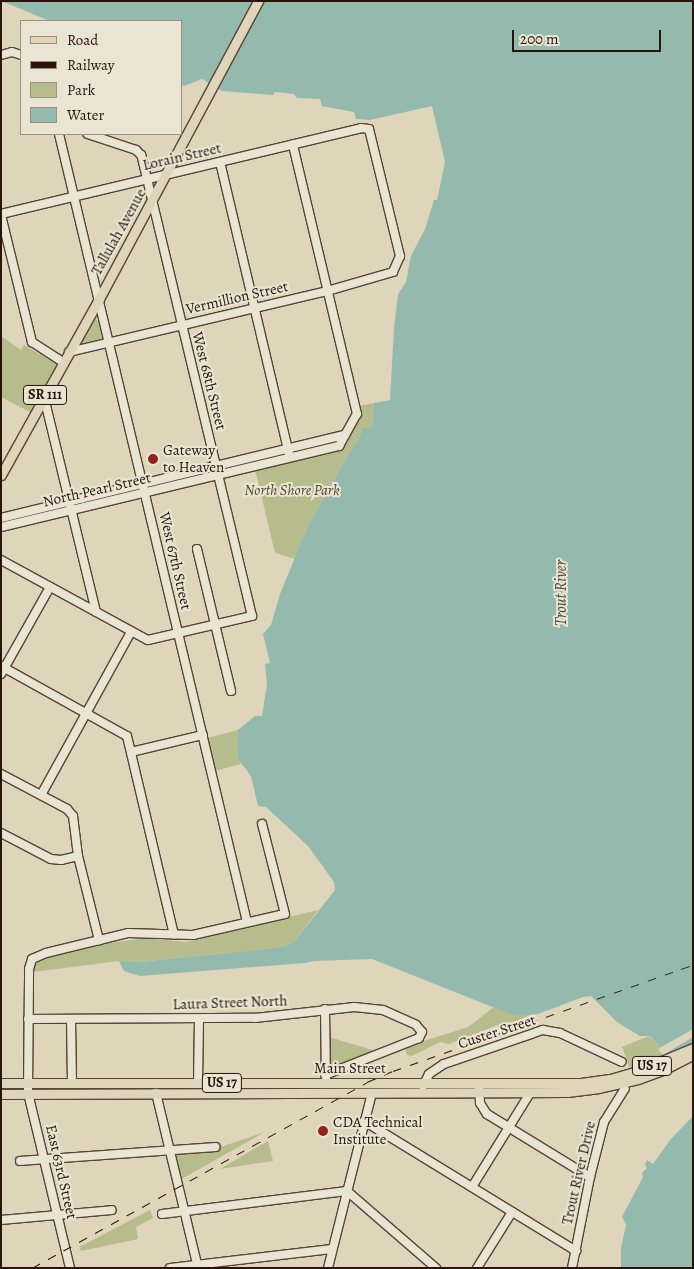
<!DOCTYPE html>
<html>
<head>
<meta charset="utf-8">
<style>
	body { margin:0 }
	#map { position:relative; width:694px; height:1269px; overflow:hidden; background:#dfd5bb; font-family:Alegreya,serif }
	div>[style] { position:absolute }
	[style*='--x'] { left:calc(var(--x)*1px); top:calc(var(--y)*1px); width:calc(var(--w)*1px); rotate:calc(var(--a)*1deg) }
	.green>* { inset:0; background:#b7bc8c }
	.water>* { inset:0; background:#94b9ad }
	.pier>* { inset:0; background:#dfd5bb }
	.roads { filter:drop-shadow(1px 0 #564436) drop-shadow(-1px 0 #564436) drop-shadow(0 1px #564436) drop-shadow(0 -1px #564436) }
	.minor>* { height:8px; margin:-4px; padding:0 4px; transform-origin:4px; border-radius:4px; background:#eae4d3 }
	.major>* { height:9px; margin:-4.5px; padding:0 4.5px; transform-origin:4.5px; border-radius:4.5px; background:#dfd5bb }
	.rail>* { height:1px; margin-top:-0.5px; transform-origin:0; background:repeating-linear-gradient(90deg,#29130a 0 9px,transparent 0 18px) }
	.dots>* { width:14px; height:14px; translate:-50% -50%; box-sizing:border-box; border:2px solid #eae4d3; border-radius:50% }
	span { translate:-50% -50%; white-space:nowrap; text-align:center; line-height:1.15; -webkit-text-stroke:4px #eae4d3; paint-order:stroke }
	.shield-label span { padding:1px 4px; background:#eae4d3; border:1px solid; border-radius:4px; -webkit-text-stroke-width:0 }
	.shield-label { font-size:14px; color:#29130a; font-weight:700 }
	.street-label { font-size:15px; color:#29130a }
	.poi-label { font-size:15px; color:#29130a }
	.left { translate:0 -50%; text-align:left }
	.park-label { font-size:15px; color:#544631; font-style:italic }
	.water-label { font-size:16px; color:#4e4d43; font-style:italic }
	.frame { position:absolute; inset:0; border:2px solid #29130a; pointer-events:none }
	.legend { position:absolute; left:20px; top:20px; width:162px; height:115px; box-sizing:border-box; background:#eae4d3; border:1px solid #9d9083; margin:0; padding:6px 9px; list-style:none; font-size:15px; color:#29130a }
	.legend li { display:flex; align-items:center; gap:10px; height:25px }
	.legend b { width:25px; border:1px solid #9d9083 }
	.scale { position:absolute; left:512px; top:30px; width:149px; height:22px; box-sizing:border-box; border:2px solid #29130a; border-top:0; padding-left:6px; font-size:15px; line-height:18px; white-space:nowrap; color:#29130a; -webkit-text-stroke:4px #eae4d3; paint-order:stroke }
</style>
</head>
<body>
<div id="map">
	<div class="green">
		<div style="clip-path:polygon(95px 319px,100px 321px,104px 338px,83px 345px,80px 341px,91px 321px)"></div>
		<div style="clip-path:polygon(1px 336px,21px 350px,24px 345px,57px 364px,30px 412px,1px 397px)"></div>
		<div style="clip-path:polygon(374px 403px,372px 427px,362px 428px,359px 439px,353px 446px,308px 526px,295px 559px,275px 553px,255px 469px,342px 449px,359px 420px,359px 406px)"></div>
		<div style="clip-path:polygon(238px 730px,238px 759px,241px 764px,215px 771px,207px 738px)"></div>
		<div style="clip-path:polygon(318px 910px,294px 942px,284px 947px,139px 962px,119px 961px,33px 972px,35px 962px,40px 959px,102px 944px,147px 938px,185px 942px)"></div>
		<div style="clip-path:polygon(494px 1007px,515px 1016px,532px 1014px,512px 1023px,503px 1023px,449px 1044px,440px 1042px,412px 1056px,407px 1055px,405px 1047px,468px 1027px)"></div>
		<div style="clip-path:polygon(649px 1036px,667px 1055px,630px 1069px,622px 1047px)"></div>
		<div style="clip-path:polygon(329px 1037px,379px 1052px,334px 1070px,330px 1069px)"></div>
		<div style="clip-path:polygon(265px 1132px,180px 1180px,174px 1156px,176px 1152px,218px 1148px)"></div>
		<div style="clip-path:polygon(268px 1141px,273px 1161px,220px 1169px)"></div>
		<div style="clip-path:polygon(150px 1210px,153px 1218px,136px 1227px,138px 1239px,81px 1251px,79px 1247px)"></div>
	</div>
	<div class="water">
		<div style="clip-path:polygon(1px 1px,693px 1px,693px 1055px,667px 1055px,650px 1036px,640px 1036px,617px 1022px,591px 996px,583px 997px,538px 1014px,515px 1016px,372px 959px,314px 961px,305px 963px,140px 976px,124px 971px,119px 961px,139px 962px,284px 947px,294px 942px,335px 890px,334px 882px,308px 846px,266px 807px,258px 806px,251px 776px,238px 759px,238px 730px,255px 716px,262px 716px,267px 684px,265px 664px,270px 663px,263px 634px,271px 625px,280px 594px,308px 526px,353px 446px,359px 439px,362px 428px,372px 427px,374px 403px,390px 400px,394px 328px,398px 294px,406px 282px,411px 256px,425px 229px,434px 200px,437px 200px,445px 162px,432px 106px,370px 120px,356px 119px,354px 112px,322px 106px,320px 99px,297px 98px,294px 94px,275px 92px,273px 95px,222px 91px,202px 79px,184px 86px,181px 85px,181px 21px,50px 21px)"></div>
		<div style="clip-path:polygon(693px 1116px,693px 1268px,621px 1268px,621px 1248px,626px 1225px,622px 1217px,643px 1177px,642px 1173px,647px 1168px,645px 1165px,647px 1160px,653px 1164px,671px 1139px)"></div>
	</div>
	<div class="pier">
		<div style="clip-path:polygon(693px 1029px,693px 1037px,663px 1055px,658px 1049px)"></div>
	</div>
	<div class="roads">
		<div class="minor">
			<div style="--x:1;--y:55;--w:11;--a:-15"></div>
			<div style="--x:12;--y:52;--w:9;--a:18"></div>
			<div style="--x:59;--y:134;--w:810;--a:76.58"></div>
			<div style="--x:220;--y:162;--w:299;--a:76.7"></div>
			<div style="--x:1;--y:214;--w:370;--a:-13.4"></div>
			<div style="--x:361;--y:128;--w:8;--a:7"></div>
			<div style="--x:369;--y:129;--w:131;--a:76.3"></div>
			<div style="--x:400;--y:256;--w:17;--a:114"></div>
			<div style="--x:393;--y:272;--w:69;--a:163.9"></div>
			<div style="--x:327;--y:291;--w:265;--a:166.7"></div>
			<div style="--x:1;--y:215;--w:131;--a:76.3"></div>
			<div style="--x:32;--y:342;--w:37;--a:33"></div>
			<div style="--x:44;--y:397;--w:221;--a:76.4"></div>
			<div style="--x:1;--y:518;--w:354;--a:-13.6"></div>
			<div style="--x:1;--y:527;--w:348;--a:-13.5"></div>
			<div style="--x:339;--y:446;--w:37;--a:-61"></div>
			<div style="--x:357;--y:414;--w:277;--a:-103.4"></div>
			<div style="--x:197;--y:549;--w:146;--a:76.5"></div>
			<div style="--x:1;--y:560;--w:167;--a:28.6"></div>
			<div style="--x:148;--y:640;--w:107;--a:-13"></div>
			<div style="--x:252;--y:616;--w:474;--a:-103.5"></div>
			<div style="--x:141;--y:155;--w:7;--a:-135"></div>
			<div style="--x:136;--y:150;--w:51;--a:-161.6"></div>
			<div style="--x:1;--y:666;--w:144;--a:29.1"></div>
			<div style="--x:127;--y:736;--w:204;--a:76.7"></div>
			<div style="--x:1;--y:674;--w:100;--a:-60.6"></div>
			<div style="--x:131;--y:752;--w:74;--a:-13.3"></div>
			<div style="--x:1;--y:774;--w:75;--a:27.9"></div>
			<div style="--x:67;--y:809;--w:9;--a:49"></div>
			<div style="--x:73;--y:816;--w:40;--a:82.9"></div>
			<div style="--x:78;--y:856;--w:87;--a:76"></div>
			<div style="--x:41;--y:795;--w:186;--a:-61.1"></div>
			<div style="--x:1;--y:833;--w:56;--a:27.5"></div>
			<div style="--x:51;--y:859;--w:10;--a:6"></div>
			<div style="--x:61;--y:860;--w:17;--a:-13"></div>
			<div style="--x:325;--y:1009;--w:69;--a:89.2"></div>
			<div style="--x:28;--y:1019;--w:227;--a:-0.3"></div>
			<div style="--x:255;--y:1018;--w:100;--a:-6.3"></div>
			<div style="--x:354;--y:1007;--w:29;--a:6"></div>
			<div style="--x:383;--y:1010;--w:36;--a:24"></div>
			<div style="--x:416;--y:1025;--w:9;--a:49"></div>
			<div style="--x:422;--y:1032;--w:7;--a:117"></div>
			<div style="--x:419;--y:1038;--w:101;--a:158.5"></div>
			<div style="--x:71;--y:1019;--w:64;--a:89.1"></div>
			<div style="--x:198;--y:1083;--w:64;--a:-89.1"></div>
			<div style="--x:423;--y:1086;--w:13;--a:-63"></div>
			<div style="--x:429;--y:1074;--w:18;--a:-34"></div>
			<div style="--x:444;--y:1064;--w:105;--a:-19"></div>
			<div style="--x:543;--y:1030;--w:17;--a:10"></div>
			<div style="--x:560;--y:1033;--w:68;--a:25.1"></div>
			<div style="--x:479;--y:1088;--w:15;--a:86"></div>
			<div style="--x:480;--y:1103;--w:13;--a:58"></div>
			<div style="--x:487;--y:1114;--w:121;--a:31.5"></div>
			<div style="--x:156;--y:1093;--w:180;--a:76.5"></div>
			<div style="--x:364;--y:1121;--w:249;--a:31.5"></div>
			<div style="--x:20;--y:1161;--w:196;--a:-4.1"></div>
			<div style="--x:472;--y:1187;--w:110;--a:-58.3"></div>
			<div style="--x:162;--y:1214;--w:186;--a:-7.1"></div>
			<div style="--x:347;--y:1191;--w:118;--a:40.9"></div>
			<div style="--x:1;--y:1220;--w:111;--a:-5.1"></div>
			<div style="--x:70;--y:1268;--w:180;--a:-103.5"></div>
			<div style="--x:28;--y:1093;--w:124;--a:-89.5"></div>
			<div style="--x:29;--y:969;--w:10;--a:-73"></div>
			<div style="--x:32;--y:959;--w:15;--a:-23"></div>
			<div style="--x:46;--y:953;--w:84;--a:-13.7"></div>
			<div style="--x:128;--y:933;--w:65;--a:1.8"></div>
			<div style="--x:193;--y:935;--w:94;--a:-12.9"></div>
			<div style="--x:285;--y:914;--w:93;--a:-104.3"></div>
			<div style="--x:170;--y:1268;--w:163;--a:-6.7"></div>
			<div style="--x:328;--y:1268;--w:180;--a:-75.9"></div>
			<div style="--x:477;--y:1268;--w:66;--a:-58"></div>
			<div style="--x:572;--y:1268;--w:93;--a:-78.8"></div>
			<div style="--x:590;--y:1177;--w:57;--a:-75.7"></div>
			<div style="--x:604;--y:1122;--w:39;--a:-58"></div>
		</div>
		<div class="major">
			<div style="--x:1;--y:475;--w:201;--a:-60.9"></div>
			<div style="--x:99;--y:299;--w:338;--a:-61.9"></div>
			<div style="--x:1;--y:1083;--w:580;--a:0"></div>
			<div style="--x:581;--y:1083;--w:29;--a:-8"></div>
			<div style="--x:610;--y:1079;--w:26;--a:-16"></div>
			<div style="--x:635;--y:1072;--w:63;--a:-22.5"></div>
			<div style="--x:1;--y:1094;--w:566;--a:-0.2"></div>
			<div style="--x:567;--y:1092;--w:31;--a:-7"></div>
			<div style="--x:598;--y:1088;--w:41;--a:-12.7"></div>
			<div style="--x:638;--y:1079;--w:27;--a:-20"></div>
			<div style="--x:663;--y:1070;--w:34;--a:-27"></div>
		</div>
	</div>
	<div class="rail">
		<div style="--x:32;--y:1268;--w:383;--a:-29"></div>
		<div style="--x:367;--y:1082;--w:28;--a:-23"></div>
		<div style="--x:393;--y:1071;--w:318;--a:-19.5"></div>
	</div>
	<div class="dots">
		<div style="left:153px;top:459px;background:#8f2418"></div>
		<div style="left:323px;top:1131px;background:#8f2418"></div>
	</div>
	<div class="shield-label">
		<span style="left:45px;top:395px">SR 111</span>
		<span style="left:652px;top:1066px">US 17</span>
		<span style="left:222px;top:1083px">US 17</span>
	</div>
	<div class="street-label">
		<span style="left:182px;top:157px;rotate:-13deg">Lorain Street</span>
		<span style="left:119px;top:232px;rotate:-61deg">Tallulah Avenue</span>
		<span style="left:237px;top:298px;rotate:-13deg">Vermillion Street</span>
		<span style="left:209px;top:381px;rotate:76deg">West 68th Street</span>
		<span style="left:97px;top:490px;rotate:-13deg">North Pearl Street</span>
		<span style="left:175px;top:561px;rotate:77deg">West 67th Street</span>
		<span style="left:230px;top:1003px;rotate:-2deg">Laura Street North</span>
		<span style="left:497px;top:1032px;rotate:-18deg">Custer Street</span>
		<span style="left:350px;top:1069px">Main Street</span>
		<span style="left:61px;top:1172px;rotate:77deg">East 63rd Street</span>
		<span style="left:579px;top:1173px;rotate:-77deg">Trout River Drive</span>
	</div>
	<div class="poi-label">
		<span class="left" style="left:163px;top:459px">Gateway<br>to Heaven</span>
		<span class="left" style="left:333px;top:1131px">CDA Technical<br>Institute</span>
	</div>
	<div class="park-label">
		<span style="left:292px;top:491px">North Shore Park</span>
	</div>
	<div class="water-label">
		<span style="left:561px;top:593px;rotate:-90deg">Trout River</span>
	</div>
	<div class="frame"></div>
	<ul class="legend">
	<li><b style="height:6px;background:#dfd5bb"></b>Road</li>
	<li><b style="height:6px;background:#29130a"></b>Railway</li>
	<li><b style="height:14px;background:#b7bc8c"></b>Park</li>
	<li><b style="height:14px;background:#94b9ad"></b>Water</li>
	</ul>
	<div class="scale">200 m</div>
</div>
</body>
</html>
